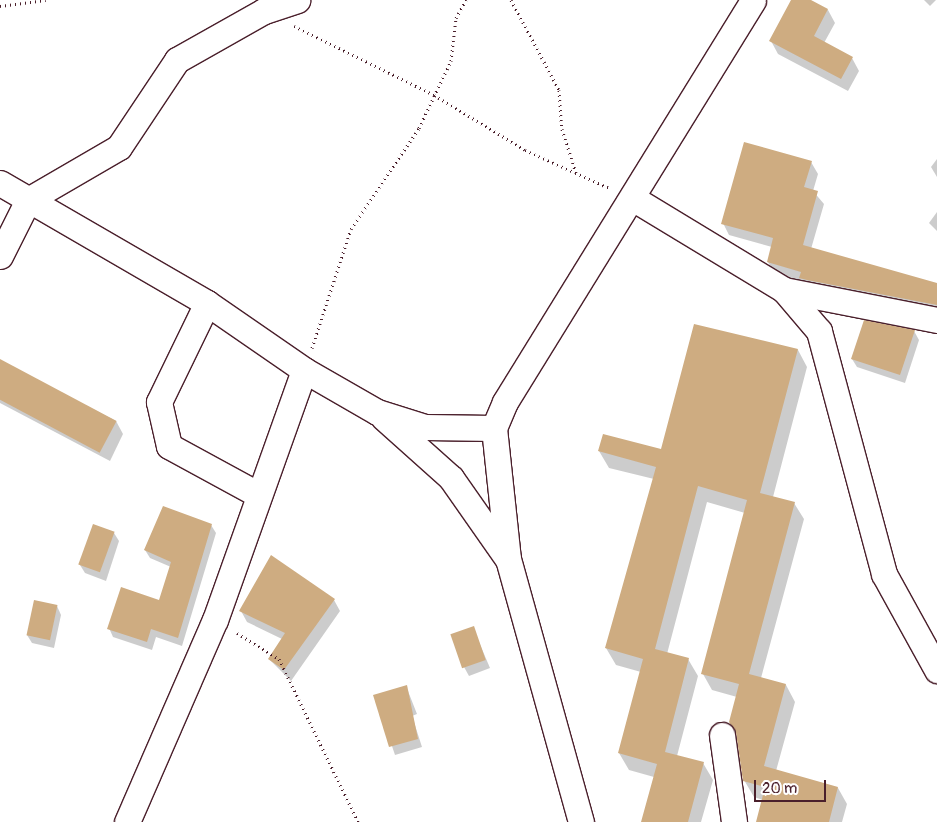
<!DOCTYPE html>
<html>
<head>
<meta charset="utf-8">
<style>
	body { margin:0 }
	#map { position:relative; width:937px; height:822px; overflow:hidden; background:#fff; font-family:Pangolin,sans-serif }
	div>[style] { position:absolute }
	[style*='--x'] { left:calc(var(--x)*1px); top:calc(var(--y)*1px); width:calc(var(--w)*1px); rotate:calc(var(--a)*1deg) }
	.shadow>* { inset:0; background:#0003 }
	.building>* { inset:0; background:#ceac81; transform-origin:0 0 }
	.path>* { height:3px; margin-top:-1.5px; transform-origin:0; background:repeating-linear-gradient(90deg,#4a1f2b 0 1px,transparent 0 5px) }
	.roads { filter:drop-shadow(1px 0 #4a1f2b) drop-shadow(-1px 0 #4a1f2b) drop-shadow(0 1px #4a1f2b) drop-shadow(0 -1px #4a1f2b) }
	.minor>* { height:25px; margin:-12.5px; padding:0 12.5px; transform-origin:12.5px; border-radius:12.5px; background:#fff }
	span { translate:-50% -50%; white-space:nowrap; text-align:center; line-height:1.15; -webkit-text-stroke:4px #fff; paint-order:stroke }
	.scale { position:absolute; left:754px; top:780px; width:72px; height:22px; box-sizing:border-box; border:2px solid #4a1f2b; border-top:0; padding-left:6px; font-size:15px; line-height:18px; white-space:nowrap; color:#4a1f2b; -webkit-text-stroke:4px #fff; paint-order:stroke }
</style>
</head>
<body>
<div id="map">
	<div class="shadow">
		<div style="clip-path:polygon(793px 0,808px 0,828px 10px,835px 23px,824px 43px,852px 58px,859px 71px,848px 91px,778px 54px,771px 41px)"></div>
		<div style="clip-path:polygon(924px 0,936px 0,930px 6px)"></div>
		<div style="clip-path:polygon(937px 159px,937px 177px,931px 167px)"></div>
		<div style="clip-path:polygon(811px 162px,818px 174px,813px 191px,824px 204px,811px 249px,937px 284px,937px 316px,775px 274px,768px 262px,772px 247px,729px 235px,723px 223px)"></div>
		<div style="clip-path:polygon(937px 212px,937px 231px,929px 223px)"></div>
		<div style="clip-path:polygon(695px 325px,798px 350px,807px 367px,773px 497px,794px 503px,804px 519px,761px 678px,786px 685px,795px 702px,776px 771px,838px 788px,847px 804px,842px 822px,757px 822px,763px 800px,754px 797px,744px 780px,737px 697px,712px 690px,703px 674px,745px 513px,707px 502px,667px 654px,688px 659px,698px 676px,677px 756px,703px 763px,713px 780px,701px 822px,642px 822px,654px 777px,629px 770px,619px 753px,641px 672px,616px 665px,606px 648px,654px 479px,609px 468px,599px 451px,662px 450px)"></div>
		<div style="clip-path:polygon(914px 331px,919px 340px,905px 383px,857px 367px,852px 359px)"></div>
		<div style="clip-path:polygon(0 361px,116px 421px,123px 434px,110px 461px,0 403px)"></div>
		<div style="clip-path:polygon(211px 525px,216px 533px,182px 646px,156px 637px,152px 650px,113px 637px,109px 628px,160px 602px,171px 567px,150px 558px,145px 550px)"></div>
		<div style="clip-path:polygon(114px 533px,119px 541px,106px 581px,85px 573px,80px 565px)"></div>
		<div style="clip-path:polygon(334px 600px,340px 611px,291px 681px,269px 659px,282px 639px,247px 622px,241px 611px)"></div>
		<div style="clip-path:polygon(57px 606px,61px 615px,54px 648px,32px 643px,27px 635px)"></div>
		<div style="clip-path:polygon(473px 628px,490px 668px,469px 676px,464px 667px)"></div>
		<div style="clip-path:polygon(406px 686px,417px 714px,412px 716px,422px 747px,395px 755px,375px 696px)"></div>
	</div>
	<div class="building">
		<div style="clip-path:polygon(791px 0,811px 0,828px 9px,814px 36px,853px 57px,841px 79px,769px 41px)"></div>
		<div style="clip-path:polygon(744px 142px,812px 161px,804px 187px,818px 191px,803px 245px,937px 283px,937px 305px,807px 280px,799px 278px,801px 272px,767px 262px,773px 238px,721px 224px)"></div>
		<div style="clip-path:polygon(864px 320px,915px 330px,900px 375px,851px 359px)"></div>
		<div style="clip-path:polygon(694px 324px,798px 349px,760px 493px,795px 502px,749px 674px,786px 684px,764px 766px,838px 787px,829px 822px,756px 822px,765px 787px,743px 781px,736px 733px,729px 722px,739px 684px,701px 674px,747px 500px,698px 486px,655px 649px,689px 658px,665px 752px,704px 762px,688px 822px,641px 822px,657px 764px,618px 753px,643px 659px,605px 648px,656px 467px,598px 451px,603px 434px,661px 449px)"></div>
		<div style="left:0;top:359px;width:132px;height:36px;rotate:28deg"></div>
		<div style="clip-path:polygon(163px 506px,212px 524px,178px 638px,151px 629px,147px 642px,107px 629px,121px 587px,159px 600px,171px 562px,144px 550px)"></div>
		<div style="left:93px;top:524px;width:23px;height:43px;rotate:20deg"></div>
		<div style="clip-path:polygon(271px 555px,335px 599px,284px 670px,268px 659px,285px 633px,239px 611px)"></div>
		<div style="left:34px;top:600px;width:24px;height:36px;rotate:12deg"></div>
		<div style="left:474px;top:626px;width:36px;height:25px;rotate:71deg"></div>
		<div style="clip-path:polygon(407px 685px,418px 739px,389px 747px,373px 695px)"></div>
	</div>
	<div class="path">
		<div style="--x:511;--y:0;--w:102;--a:61.9"></div>
		<div style="--x:559;--y:90;--w:39;--a:86"></div>
		<div style="--x:562;--y:129;--w:46;--a:72.3"></div>
		<div style="--x:0;--y:6;--w:46;--a:-7.4"></div>
		<div style="--x:294;--y:26;--w:156;--a:26.2"></div>
		<div style="--x:434;--y:95;--w:106;--a:31.1"></div>
		<div style="--x:525;--y:150;--w:92;--a:24.3"></div>
		<div style="--x:312;--y:348;--w:125;--a:-71.9"></div>
		<div style="--x:351;--y:229;--w:122;--a:-56"></div>
		<div style="--x:419;--y:128;--w:74;--a:-64.5"></div>
		<div style="--x:451;--y:61;--w:43;--a:-83.4"></div>
		<div style="--x:456;--y:18;--w:21;--a:-61"></div>
		<div style="--x:237;--y:633;--w:49;--a:31.8"></div>
		<div style="--x:279;--y:659;--w:181;--a:64.1"></div>
	</div>
	<div class="roads">
		<div class="minor">
			<div style="--x:0;--y:183;--w:239;--a:30.1"></div>
			<div style="--x:207;--y:303;--w:118;--a:34.6"></div>
			<div style="--x:304;--y:370;--w:84;--a:29.9"></div>
			<div style="--x:377;--y:412;--w:50;--a:17.4"></div>
			<div style="--x:425;--y:427;--w:69;--a:0.8"></div>
			<div style="--x:634;--y:199;--w:175;--a:31.2"></div>
			<div style="--x:784;--y:290;--w:156;--a:11.1"></div>
			<div style="--x:0;--y:256;--w:63;--a:-63.4"></div>
			<div style="--x:28;--y:200;--w:105;--a:-30.2"></div>
			<div style="--x:119;--y:147;--w:105;--a:-56.3"></div>
			<div style="--x:177;--y:60;--w:100;--a:-29.4"></div>
			<div style="--x:264;--y:11;--w:35;--a:-18"></div>
			<div style="--x:784;--y:290;--w:54;--a:49.5"></div>
			<div style="--x:819;--y:331;--w:252;--a:75"></div>
			<div style="--x:884;--y:574;--w:110;--a:61.1"></div>
			<div style="--x:207;--y:303;--w:110;--a:115.9"></div>
			<div style="--x:159;--y:402;--w:45;--a:77.2"></div>
			<div style="--x:169;--y:446;--w:102;--a:28.6"></div>
			<div style="--x:384;--y:418;--w:90;--a:41.8"></div>
			<div style="--x:451;--y:478;--w:98;--a:55"></div>
			<div style="--x:722;--y:735;--w:88;--a:82.1"></div>
			<div style="--x:127;--y:822;--w:220;--a:-66.5"></div>
			<div style="--x:215;--y:620;--w:265;--a:-70.4"></div>
			<div style="--x:581;--y:822;--w:273;--a:-105.5"></div>
			<div style="--x:508;--y:559;--w:132;--a:-96.1"></div>
			<div style="--x:494;--y:428;--w:28;--a:-67"></div>
			<div style="--x:505;--y:402;--w:472;--a:-58.3"></div>
		</div>
	</div>
	<div class="scale">20 m</div>
</div>
</body>
</html>
